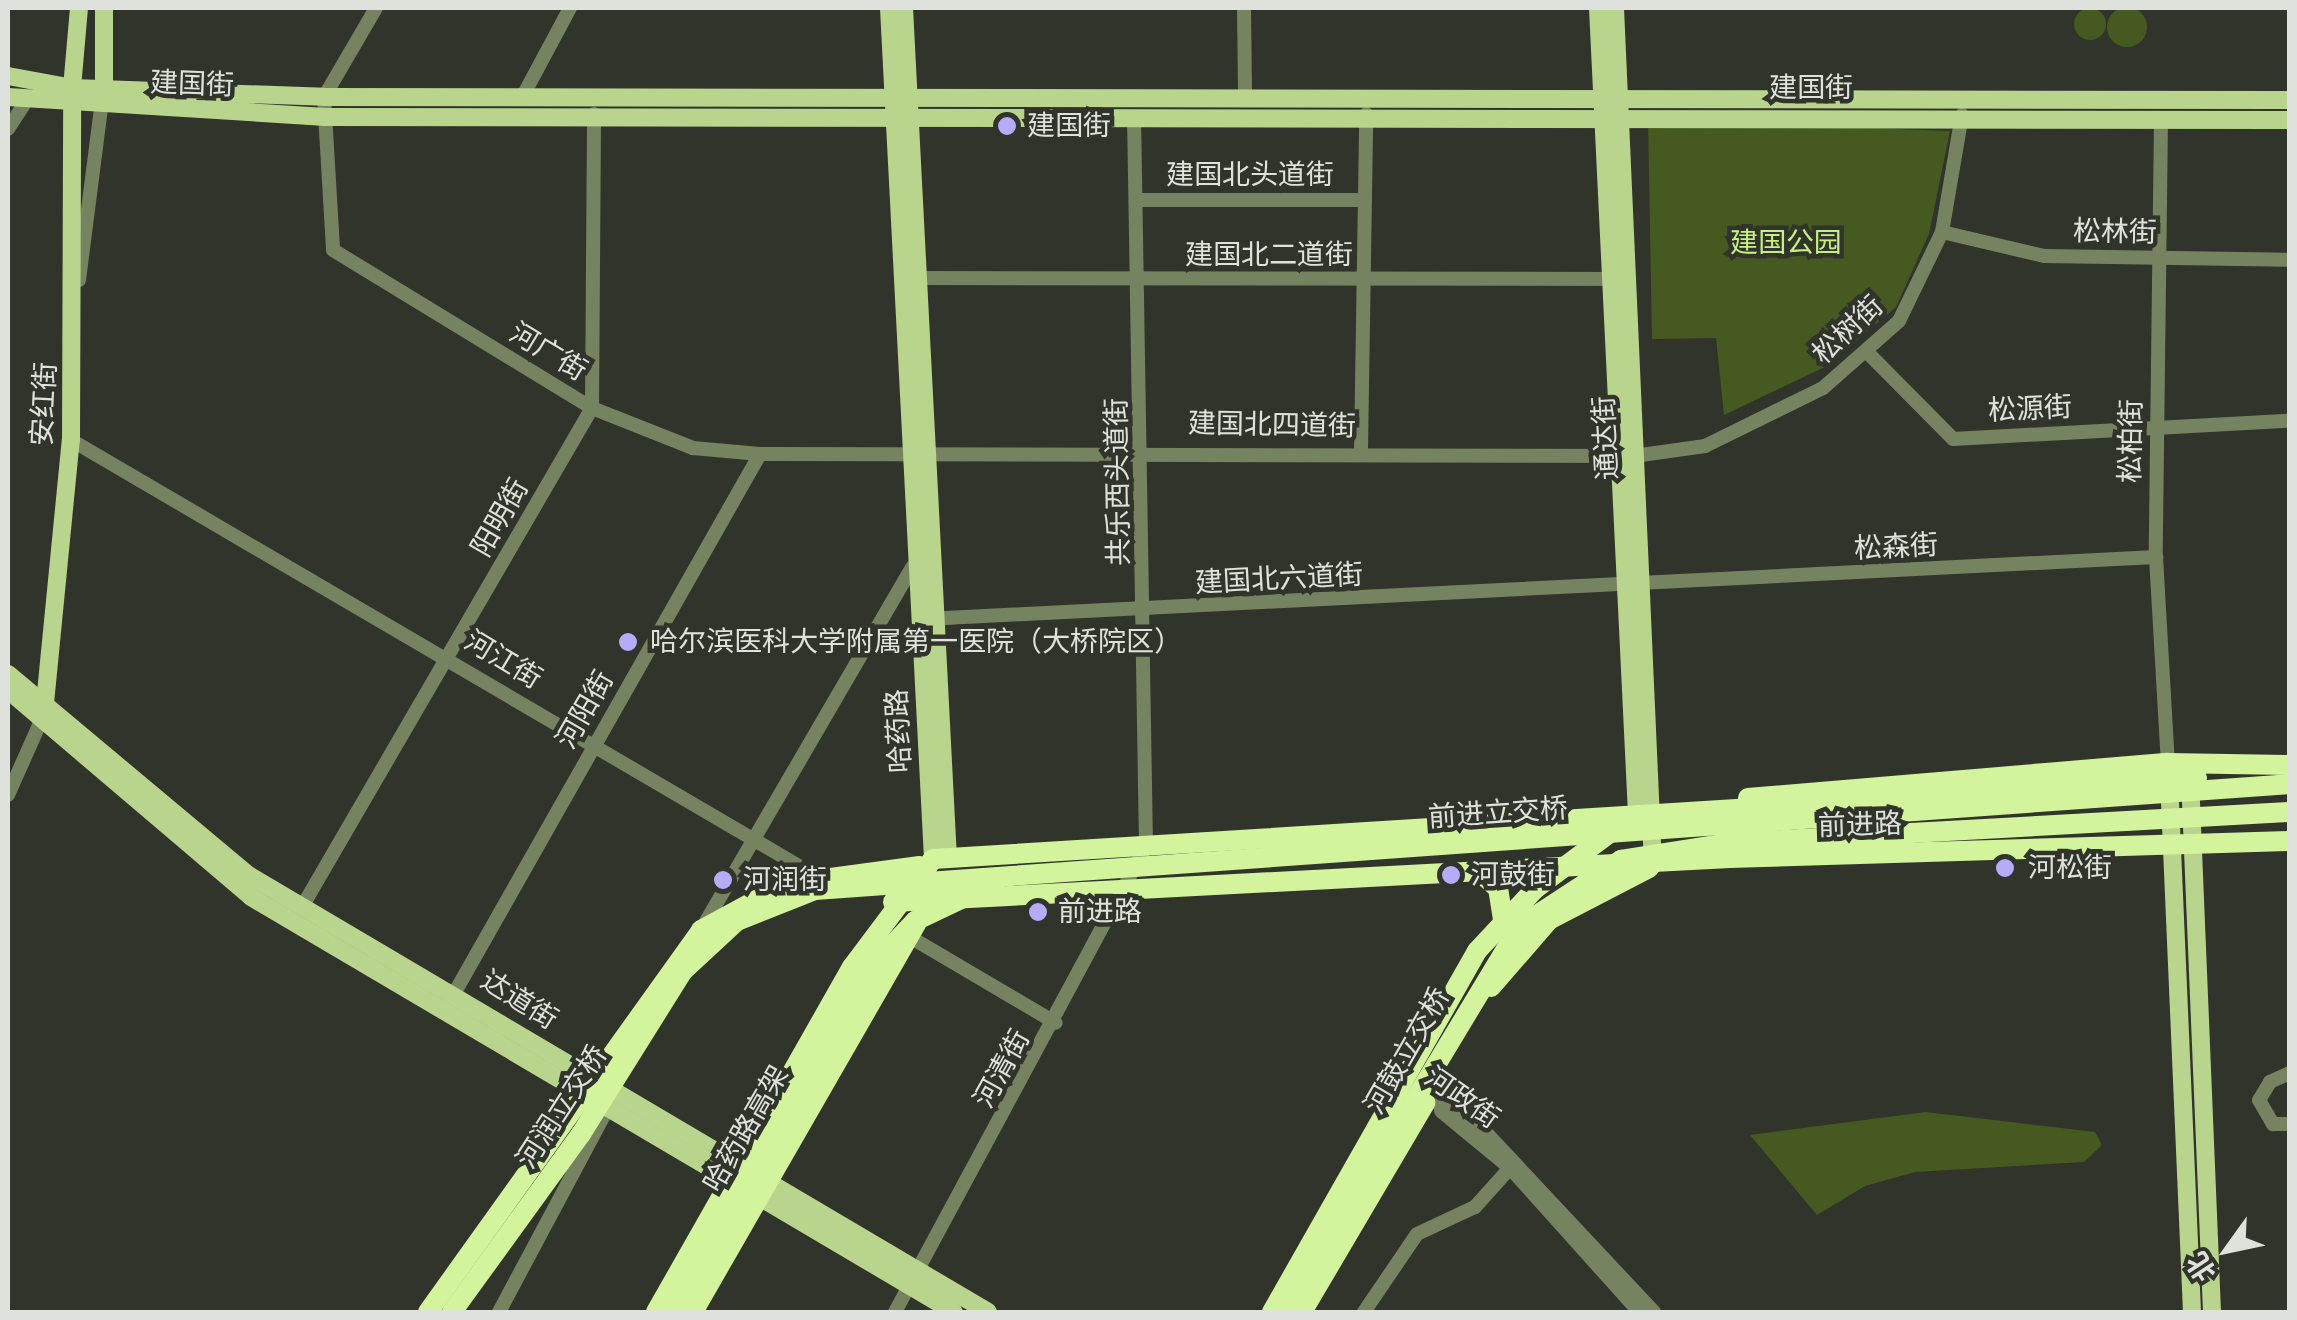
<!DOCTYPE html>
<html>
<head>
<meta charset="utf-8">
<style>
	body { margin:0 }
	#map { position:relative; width:2297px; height:1320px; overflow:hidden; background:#30342b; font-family:Roboto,"Noto Sans SC",sans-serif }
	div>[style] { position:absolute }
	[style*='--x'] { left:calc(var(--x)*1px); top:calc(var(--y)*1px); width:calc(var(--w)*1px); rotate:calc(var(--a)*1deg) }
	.green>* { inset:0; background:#465921 }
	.round { border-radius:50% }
	.minor>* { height:14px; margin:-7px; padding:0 7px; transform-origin:7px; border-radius:7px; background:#768361 }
	.major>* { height:18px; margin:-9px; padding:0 9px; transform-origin:9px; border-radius:9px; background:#b9d48d }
	.highway>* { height:20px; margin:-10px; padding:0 10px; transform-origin:10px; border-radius:10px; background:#d3f49d }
	.highway-bridge>* { height:20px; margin:-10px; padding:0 10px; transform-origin:10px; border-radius:10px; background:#d3f49d }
	.dots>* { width:28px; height:28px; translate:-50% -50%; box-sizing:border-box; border:5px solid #30342b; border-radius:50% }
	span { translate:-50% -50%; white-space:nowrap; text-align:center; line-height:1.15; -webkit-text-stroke:9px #30342b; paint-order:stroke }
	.street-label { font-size:28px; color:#dfe2dc }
	.poi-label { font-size:28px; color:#dfe2dc }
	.left { translate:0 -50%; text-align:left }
	.park-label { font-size:28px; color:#c8ef80 }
	.frame { position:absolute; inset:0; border:10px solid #dfe2dc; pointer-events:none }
	.north { position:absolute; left:2177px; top:1200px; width:100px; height:100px; -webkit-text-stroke:8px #30342b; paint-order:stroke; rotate:237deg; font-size:28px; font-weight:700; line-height:40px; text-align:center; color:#dfe2dc }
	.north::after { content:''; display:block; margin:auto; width:35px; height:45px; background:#dfe2dc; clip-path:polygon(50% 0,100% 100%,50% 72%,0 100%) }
</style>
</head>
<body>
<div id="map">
	<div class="green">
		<div class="round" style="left:2107px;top:7px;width:40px;height:40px"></div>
		<div class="round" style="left:2074px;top:8px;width:32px;height:32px"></div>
		<div style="clip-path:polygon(1648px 120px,1950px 131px,1929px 234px,1896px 307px,1827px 366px,1724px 415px,1716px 338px,1652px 339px)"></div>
		<div style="clip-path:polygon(1926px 1112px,2095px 1132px,2102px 1145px,2084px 1162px,1915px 1172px,1865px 1186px,1817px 1215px,1750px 1135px)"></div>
	</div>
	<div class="minor">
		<div style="--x:376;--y:8;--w:103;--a:120.3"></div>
		<div style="--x:324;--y:97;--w:153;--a:86.6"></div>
		<div style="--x:333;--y:250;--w:303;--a:31.4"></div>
		<div style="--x:592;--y:408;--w:109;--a:21.6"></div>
		<div style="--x:693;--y:448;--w:67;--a:5.1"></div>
		<div style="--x:760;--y:454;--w:874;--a:0.13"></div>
		<div style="--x:1634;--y:456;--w:72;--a:-8"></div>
		<div style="--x:1705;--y:446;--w:131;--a:-26.2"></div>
		<div style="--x:1823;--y:388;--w:101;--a:-41.4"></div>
		<div style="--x:1899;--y:321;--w:99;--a:-64.2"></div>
		<div style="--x:1942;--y:232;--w:119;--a:-80.3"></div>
		<div style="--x:1244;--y:8;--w:88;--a:89.3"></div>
		<div style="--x:525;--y:92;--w:95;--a:-61.8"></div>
		<div style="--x:2161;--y:119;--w:438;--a:90.7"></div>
		<div style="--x:2156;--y:557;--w:206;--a:86.7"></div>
		<div style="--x:8;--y:129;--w:35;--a:-57"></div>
		<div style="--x:1136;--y:200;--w:229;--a:0"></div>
		<div style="--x:1942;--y:232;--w:105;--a:13.2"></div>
		<div style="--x:2044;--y:256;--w:246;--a:0.9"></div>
		<div style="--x:912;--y:278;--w:708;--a:0.08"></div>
		<div style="--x:79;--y:280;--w:173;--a:-82.7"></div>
		<div style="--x:1868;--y:353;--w:121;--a:45.3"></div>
		<div style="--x:1953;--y:439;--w:337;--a:-3.1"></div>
		<div style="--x:71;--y:440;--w:863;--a:30.34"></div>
		<div style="--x:1361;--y:450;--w:336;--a:-89.1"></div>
		<div style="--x:926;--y:619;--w:1232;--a:-2.89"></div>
		<div style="--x:8;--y:795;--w:89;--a:-66"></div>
		<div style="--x:302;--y:907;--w:577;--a:-59.84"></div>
		<div style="--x:592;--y:408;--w:294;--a:-89.6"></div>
		<div style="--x:701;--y:930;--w:420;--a:-59.8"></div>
		<div style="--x:910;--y:937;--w:169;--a:30.5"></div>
		<div style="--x:455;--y:992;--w:618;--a:-60.45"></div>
		<div style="--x:2290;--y:1073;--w:22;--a:156"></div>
		<div style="--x:2270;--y:1082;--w:21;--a:121"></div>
		<div style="--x:2259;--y:1100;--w:28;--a:60"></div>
		<div style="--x:2273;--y:1124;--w:17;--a:0"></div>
		<div style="--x:1412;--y:1090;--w:74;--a:27.3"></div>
		<div style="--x:1478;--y:1124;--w:258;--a:46.9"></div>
		<div style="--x:1441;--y:1111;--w:89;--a:39.6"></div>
		<div style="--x:1510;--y:1168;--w:193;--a:48.1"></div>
		<div style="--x:499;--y:1312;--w:231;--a:-61.9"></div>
		<div style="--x:895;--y:1312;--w:529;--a:-61.69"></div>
		<div style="--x:1146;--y:846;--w:729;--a:-90.94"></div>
		<div style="--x:1364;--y:1312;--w:94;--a:-55.8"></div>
		<div style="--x:1417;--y:1234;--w:64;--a:-25"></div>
		<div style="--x:1475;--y:1207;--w:52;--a:-48.1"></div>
	</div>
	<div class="major">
		<div style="--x:104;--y:8;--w:81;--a:90"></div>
		<div style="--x:889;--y:8;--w:852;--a:87.04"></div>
		<div style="--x:904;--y:8;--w:852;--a:87.04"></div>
		<div style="--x:1598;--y:8;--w:806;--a:87.23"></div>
		<div style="--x:1615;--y:8;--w:858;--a:87.46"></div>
		<div style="--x:8;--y:76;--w:65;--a:10.6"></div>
		<div style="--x:72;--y:88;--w:252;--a:2"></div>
		<div style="--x:324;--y:97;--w:1966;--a:0.09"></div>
		<div style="--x:72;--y:88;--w:80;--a:-85"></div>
		<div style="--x:8;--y:97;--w:318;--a:3.6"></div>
		<div style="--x:325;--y:117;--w:1965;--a:0.09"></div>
		<div style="--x:8;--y:674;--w:315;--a:39.9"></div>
		<div style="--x:250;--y:876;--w:857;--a:30.57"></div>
		<div style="--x:8;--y:690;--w:319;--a:40.4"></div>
		<div style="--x:251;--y:897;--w:816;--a:30.55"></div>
		<div style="--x:45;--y:703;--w:264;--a:-84.4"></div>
		<div style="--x:71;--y:440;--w:334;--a:-89.8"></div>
		<div style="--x:2190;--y:778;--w:534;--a:87.64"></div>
		<div style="--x:2169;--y:779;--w:533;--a:87.53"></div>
	</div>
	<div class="highway">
		<div style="--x:1748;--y:798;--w:421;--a:-4.8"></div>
		<div style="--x:2168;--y:763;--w:122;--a:0.9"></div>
		<div style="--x:1477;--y:870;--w:28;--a:41"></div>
		<div style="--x:1498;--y:888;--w:33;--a:81"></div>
		<div style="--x:893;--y:902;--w:838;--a:-3.01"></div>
		<div style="--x:1730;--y:858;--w:560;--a:-1.74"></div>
		<div style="--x:1491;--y:987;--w:89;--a:-49.1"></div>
		<div style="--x:1549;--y:920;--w:113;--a:-27.5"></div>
		<div style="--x:428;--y:1312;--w:470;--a:-54.4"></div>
		<div style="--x:701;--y:930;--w:97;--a:-28.4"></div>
		<div style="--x:786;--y:884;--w:135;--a:-7.7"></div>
		<div style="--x:656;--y:1312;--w:397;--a:-60.4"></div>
		<div style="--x:852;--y:967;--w:135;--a:-53.1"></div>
		<div style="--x:933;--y:859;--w:837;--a:-3.56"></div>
		<div style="--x:693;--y:1312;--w:448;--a:-60.1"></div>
		<div style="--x:1272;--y:1312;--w:415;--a:-60.4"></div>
		<div style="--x:1477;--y:951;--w:85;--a:-46.9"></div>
		<div style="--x:1535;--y:889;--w:100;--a:-36.9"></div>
		<div style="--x:1302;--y:1312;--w:243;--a:-59.5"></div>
	</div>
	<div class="highway-bridge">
		<div style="--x:1768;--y:807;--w:430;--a:-3.9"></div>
		<div style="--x:452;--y:1312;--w:220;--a:-54.1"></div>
		<div style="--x:581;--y:1134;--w:192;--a:-58"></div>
		<div style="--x:683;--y:971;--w:74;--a:-42.8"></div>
		<div style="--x:737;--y:921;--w:84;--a:-21.7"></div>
		<div style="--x:815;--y:890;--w:1479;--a:-4.11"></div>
		<div style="--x:673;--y:1312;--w:391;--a:-60.3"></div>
		<div style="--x:867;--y:972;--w:70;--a:-46.7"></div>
		<div style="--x:915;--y:921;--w:89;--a:-25.4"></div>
		<div style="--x:1287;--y:1312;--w:451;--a:-58.9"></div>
		<div style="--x:1520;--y:926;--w:121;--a:-33.2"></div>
		<div style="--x:1621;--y:860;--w:110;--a:-8.9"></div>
		<div style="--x:1730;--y:843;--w:561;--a:-3.17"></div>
	</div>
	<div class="dots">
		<div style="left:1007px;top:126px;background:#b4acf9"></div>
		<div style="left:628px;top:642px;background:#b4acf9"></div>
		<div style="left:2005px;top:868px;background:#b4acf9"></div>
		<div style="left:1451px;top:875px;background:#b4acf9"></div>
		<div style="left:723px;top:880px;background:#b4acf9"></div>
		<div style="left:1038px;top:912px;background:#b4acf9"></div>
	</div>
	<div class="street-label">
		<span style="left:192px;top:84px;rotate:2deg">建国街</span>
		<span style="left:1811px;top:88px">建国街</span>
		<span style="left:1250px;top:175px">建国北头道街</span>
		<span style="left:2115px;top:232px;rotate:1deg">松林街</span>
		<span style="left:1269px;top:255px">建国北二道街</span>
		<span style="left:1848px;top:330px;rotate:-43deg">松树街</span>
		<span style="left:548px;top:352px;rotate:31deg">河广街</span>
		<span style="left:44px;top:404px;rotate:-87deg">安红街</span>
		<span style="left:2030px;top:409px;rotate:-3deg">松源街</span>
		<span style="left:1272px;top:425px;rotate:1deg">建国北四道街</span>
		<span style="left:1606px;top:438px;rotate:-93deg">通达街</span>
		<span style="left:2131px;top:441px;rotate:-89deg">松柏街</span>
		<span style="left:1118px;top:482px;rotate:-91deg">共乐西头道街</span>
		<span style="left:500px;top:518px;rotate:-60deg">阳明街</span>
		<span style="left:1896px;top:547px;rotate:-3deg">松森街</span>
		<span style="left:1279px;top:579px;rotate:-3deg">建国北六道街</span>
		<span style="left:503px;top:660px;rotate:31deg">河江街</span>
		<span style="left:585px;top:710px;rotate:-60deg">河阳街</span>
		<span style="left:899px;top:731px;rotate:-93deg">哈药路</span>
		<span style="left:1498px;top:813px;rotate:-4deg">前进立交桥</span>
		<span style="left:1860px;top:825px;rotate:-2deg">前进路</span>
		<span style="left:519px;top:1000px;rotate:32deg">达道街</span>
		<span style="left:1407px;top:1051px;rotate:-60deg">河鼓立交桥</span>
		<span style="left:1002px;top:1069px;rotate:-61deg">河清街</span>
		<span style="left:1462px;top:1098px;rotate:35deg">河政街</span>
		<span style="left:562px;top:1107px;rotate:-57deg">河润立交桥</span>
		<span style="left:746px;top:1129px;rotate:-60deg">哈药路高架</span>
	</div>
	<div class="poi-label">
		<span class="left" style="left:1027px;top:126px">建国街</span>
		<span class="left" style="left:650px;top:642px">哈尔滨医科大学附属第一医院（大桥院区）</span>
		<span class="left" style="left:2028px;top:868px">河松街</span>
		<span class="left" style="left:1471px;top:875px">河鼓街</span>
		<span class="left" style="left:743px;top:880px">河润街</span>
		<span class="left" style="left:1058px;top:912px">前进路</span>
	</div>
	<div class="park-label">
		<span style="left:1786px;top:243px">建国公园</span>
	</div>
	<div class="frame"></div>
	<div class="north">北</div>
</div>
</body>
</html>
